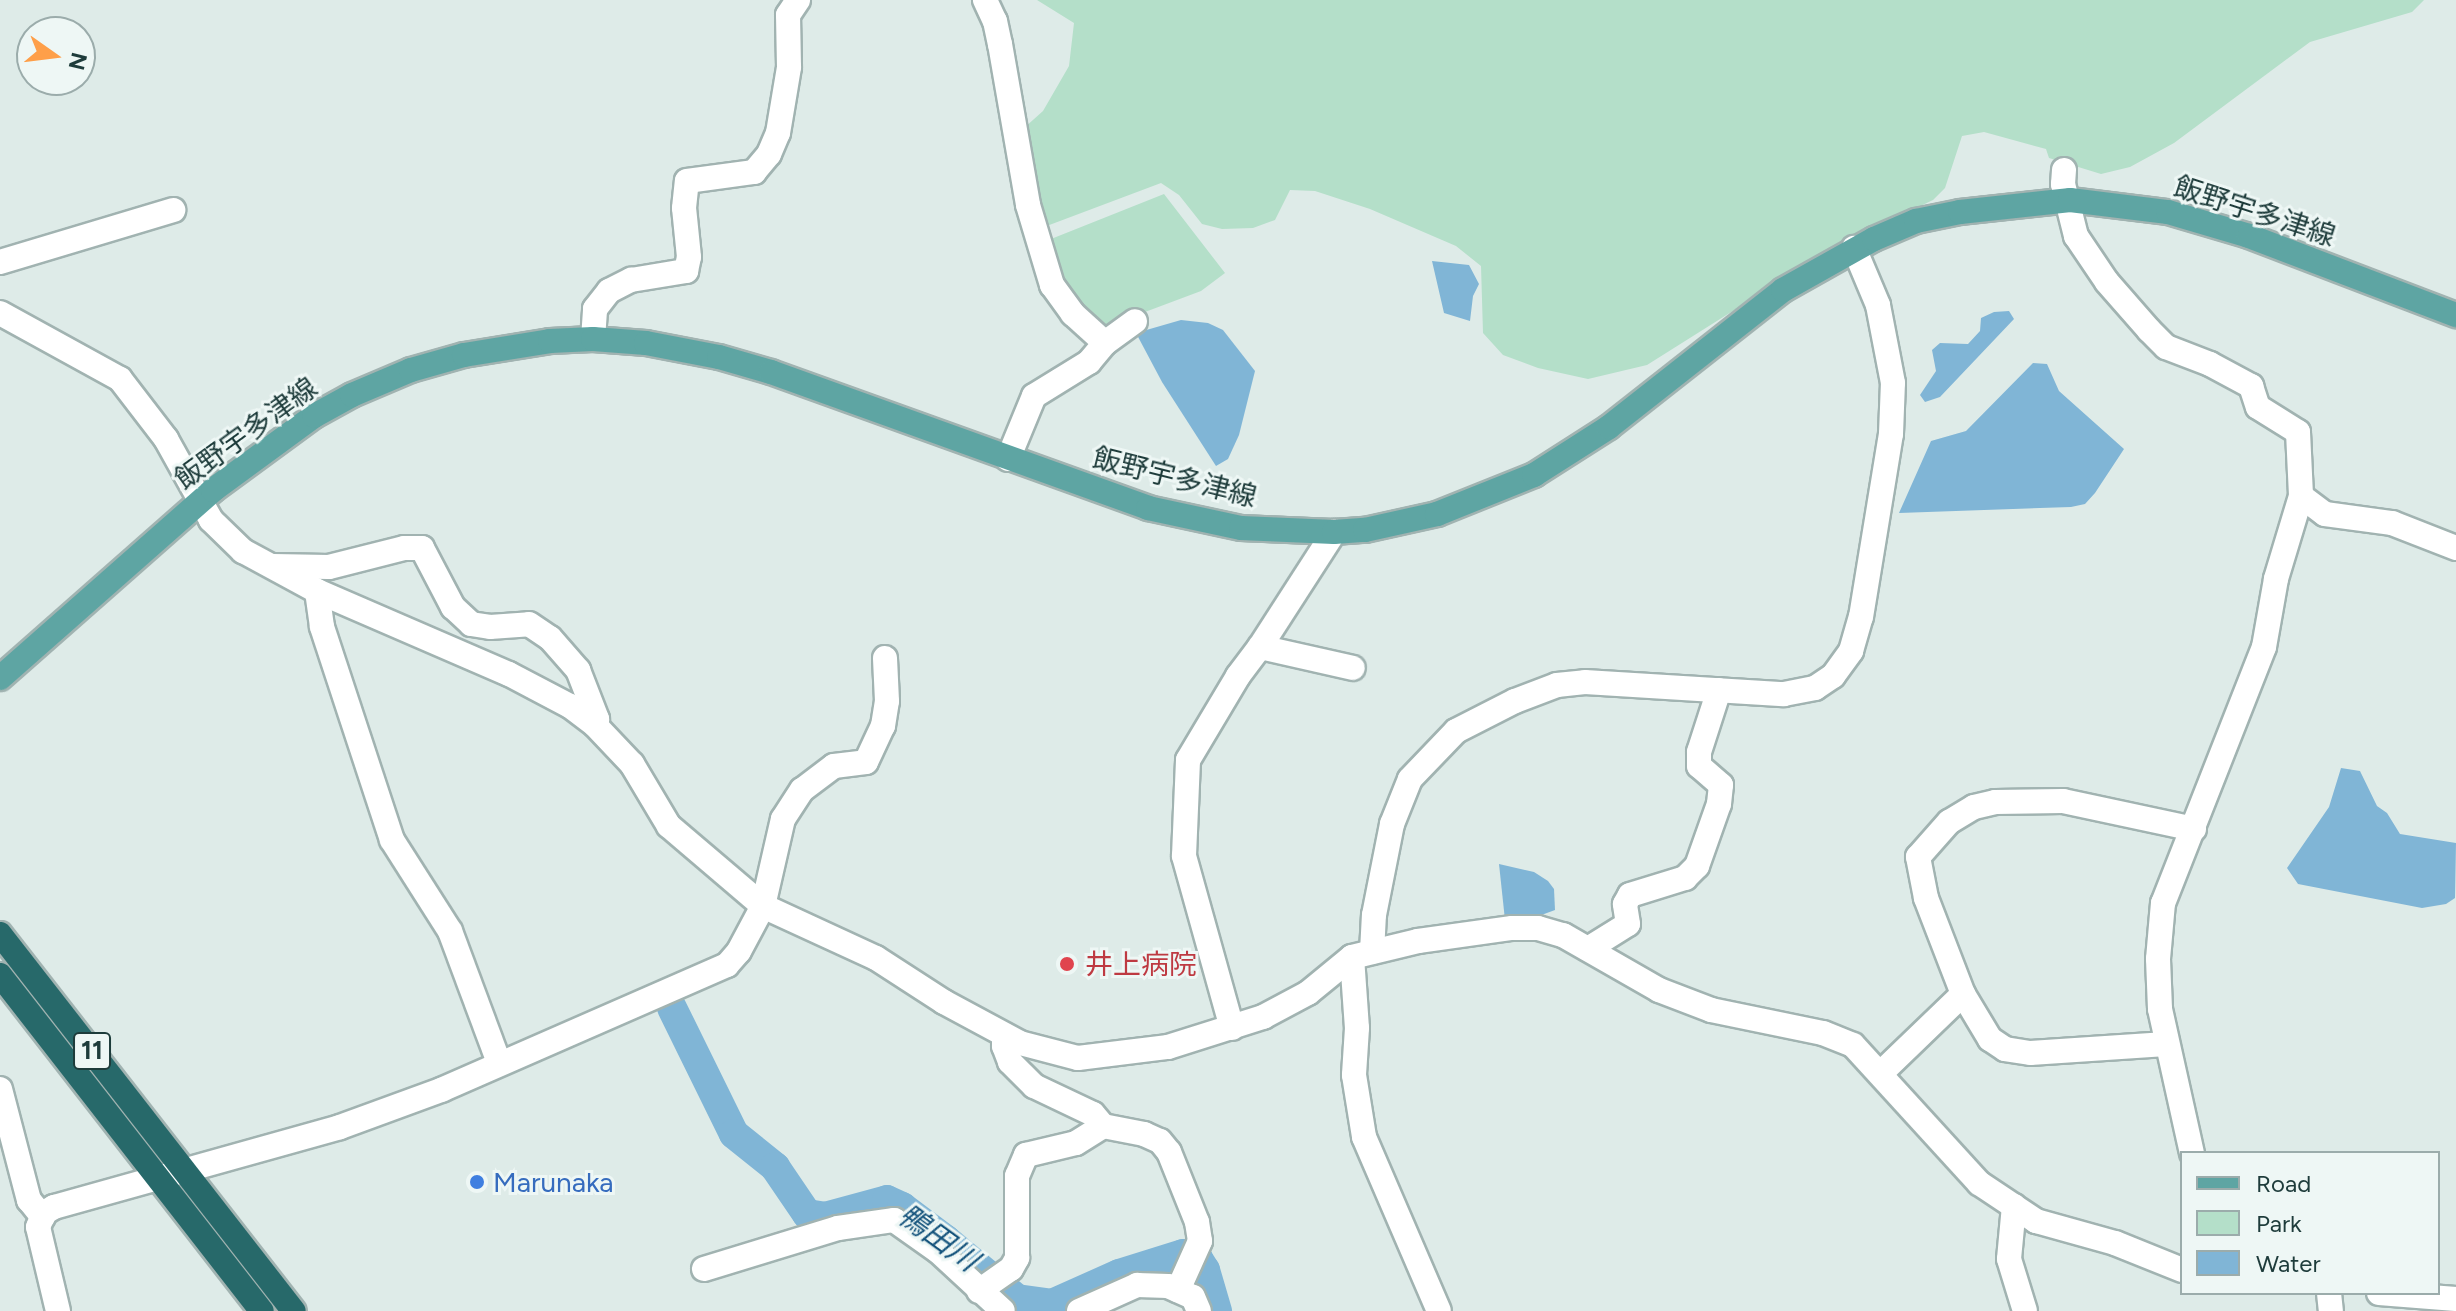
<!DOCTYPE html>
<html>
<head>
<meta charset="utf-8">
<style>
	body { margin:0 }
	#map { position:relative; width:2456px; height:1311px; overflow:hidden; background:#deebe8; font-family:Figtree,"Noto Sans JP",sans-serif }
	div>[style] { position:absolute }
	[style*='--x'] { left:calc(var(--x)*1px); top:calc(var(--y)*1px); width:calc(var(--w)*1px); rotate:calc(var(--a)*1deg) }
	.green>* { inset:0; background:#b4dfc9 }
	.water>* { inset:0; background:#80b5d6 }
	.river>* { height:30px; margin:-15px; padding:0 15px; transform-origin:15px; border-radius:15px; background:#80b5d6 }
	.roads { filter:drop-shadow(2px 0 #a1b3b1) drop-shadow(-2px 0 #a1b3b1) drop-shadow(0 2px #a1b3b1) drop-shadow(0 -2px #a1b3b1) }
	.minor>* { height:24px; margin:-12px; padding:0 12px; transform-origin:12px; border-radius:12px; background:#fff }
	.major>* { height:24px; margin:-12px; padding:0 12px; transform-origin:12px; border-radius:12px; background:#5ea5a3 }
	.highway>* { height:24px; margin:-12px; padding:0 12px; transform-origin:12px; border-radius:12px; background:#27696a }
	.dots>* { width:22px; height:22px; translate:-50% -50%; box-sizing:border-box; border:4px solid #eef7f5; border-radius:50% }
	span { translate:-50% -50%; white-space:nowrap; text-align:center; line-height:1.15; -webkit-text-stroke:6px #eef7f5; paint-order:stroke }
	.shield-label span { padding:2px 6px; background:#eef7f5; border:2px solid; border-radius:6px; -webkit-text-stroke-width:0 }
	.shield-label { font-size:26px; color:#1e3c3b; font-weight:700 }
	.street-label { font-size:28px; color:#1e3c3b }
	.health-label { font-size:28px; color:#be3a42 }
	.left { translate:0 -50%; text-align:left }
	.shop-label { font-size:28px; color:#366cbe }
	.water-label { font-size:30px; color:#14537c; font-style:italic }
	.legend { position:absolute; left:2180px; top:1151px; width:260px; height:144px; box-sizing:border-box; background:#eef7f5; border:2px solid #9bacab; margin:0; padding:10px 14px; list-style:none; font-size:24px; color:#1e3c3b }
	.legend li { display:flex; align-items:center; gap:16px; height:40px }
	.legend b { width:40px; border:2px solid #9bacab }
	.north { position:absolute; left:16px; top:16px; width:80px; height:80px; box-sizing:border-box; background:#eef7f5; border:2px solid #9bacab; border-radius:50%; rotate:104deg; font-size:22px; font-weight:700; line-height:32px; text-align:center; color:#1e3c3b }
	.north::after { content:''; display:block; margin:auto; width:28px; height:36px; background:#fe9f49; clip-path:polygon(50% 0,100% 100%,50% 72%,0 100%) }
</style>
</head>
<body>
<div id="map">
	<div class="green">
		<div style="clip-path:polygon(1037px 0,2424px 0,2412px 12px,2310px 42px,2174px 143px,2130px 167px,2101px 174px,2049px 158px,2046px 149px,1984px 132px,1962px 136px,1945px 188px,1933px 200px,1831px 249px,1647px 365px,1588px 379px,1538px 368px,1503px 355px,1483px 333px,1481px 266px,1456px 246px,1370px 209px,1315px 191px,1290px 190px,1275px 220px,1253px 228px,1222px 229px,1202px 224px,1179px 195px,1161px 183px,1044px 227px,1024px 128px,1043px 111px,1069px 66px,1074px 23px)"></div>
		<div style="clip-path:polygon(1164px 194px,1225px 273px,1201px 291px,1137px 315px,1106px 334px,1058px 285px,1046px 241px)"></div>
	</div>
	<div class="water">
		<div style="clip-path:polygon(1432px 261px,1469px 265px,1479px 284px,1473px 296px,1470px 321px,1444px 313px)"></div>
		<div style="clip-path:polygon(2009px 311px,2014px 319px,1940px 397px,1925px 402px,1920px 395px,1936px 371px,1932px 350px,1940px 343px,1968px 344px,1980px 331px,1981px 318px,1994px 312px)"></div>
		<div style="clip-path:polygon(1181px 320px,1208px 323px,1223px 330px,1255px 371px,1239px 435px,1228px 459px,1216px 466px,1162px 382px,1136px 333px)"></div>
		<div style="clip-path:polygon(2033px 363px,2047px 364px,2059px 391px,2124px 449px,2095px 493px,2085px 504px,2071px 507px,1899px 513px,1931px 441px,1966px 431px)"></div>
		<div style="clip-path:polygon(2341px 768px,2360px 771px,2377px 806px,2387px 813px,2400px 834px,2456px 843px,2455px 898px,2446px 904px,2422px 908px,2298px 884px,2287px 868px,2329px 807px)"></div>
		<div style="clip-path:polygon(1499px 864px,1534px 872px,1548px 881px,1554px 889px,1555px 910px,1528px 920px,1505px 920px)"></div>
	</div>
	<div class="river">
		<div style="--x:672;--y:1008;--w:140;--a:63.8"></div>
		<div style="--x:734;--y:1134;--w:53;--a:38.8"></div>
		<div style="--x:775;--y:1167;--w:57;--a:55.8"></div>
		<div style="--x:807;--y:1214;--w:18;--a:9"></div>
		<div style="--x:825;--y:1217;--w:64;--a:-15.3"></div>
		<div style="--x:887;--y:1200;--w:17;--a:25"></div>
		<div style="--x:902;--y:1207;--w:55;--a:36.9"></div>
		<div style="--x:946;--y:1240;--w:92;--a:39.7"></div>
		<div style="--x:1017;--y:1299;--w:35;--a:8"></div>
		<div style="--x:1052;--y:1304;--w:73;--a:-24.1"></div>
		<div style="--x:1119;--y:1274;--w:67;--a:-17.4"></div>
		<div style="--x:1183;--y:1254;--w:16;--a:18"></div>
		<div style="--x:1198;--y:1259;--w:13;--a:58"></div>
		<div style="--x:1205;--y:1270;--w:43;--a:73.7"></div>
	</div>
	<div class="roads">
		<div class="minor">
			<div style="--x:985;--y:0;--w:23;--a:65"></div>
			<div style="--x:995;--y:21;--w:24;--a:78"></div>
			<div style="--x:1000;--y:44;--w:163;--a:80.1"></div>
			<div style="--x:1028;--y:205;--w:84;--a:73.3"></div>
			<div style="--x:1052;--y:285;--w:36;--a:54"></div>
			<div style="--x:1073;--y:314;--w:43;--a:42.2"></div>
			<div style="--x:2064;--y:170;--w:14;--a:94"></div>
			<div style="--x:2063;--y:184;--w:54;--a:76"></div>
			<div style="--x:2076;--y:236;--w:55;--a:56"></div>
			<div style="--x:2107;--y:282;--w:64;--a:48.8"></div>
			<div style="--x:2149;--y:330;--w:24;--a:45"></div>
			<div style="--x:2166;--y:347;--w:47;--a:21.1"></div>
			<div style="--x:2210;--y:364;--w:47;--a:28.2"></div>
			<div style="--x:2251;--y:386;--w:22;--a:72"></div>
			<div style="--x:2258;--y:407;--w:47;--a:32"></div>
			<div style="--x:2298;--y:432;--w:64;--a:87.3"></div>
			<div style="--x:2301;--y:496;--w:87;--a:106.8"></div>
			<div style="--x:2276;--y:579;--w:69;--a:100"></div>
			<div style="--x:2264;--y:647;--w:275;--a:111.5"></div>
			<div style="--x:2163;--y:903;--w:56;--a:95.1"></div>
			<div style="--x:2158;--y:959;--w:50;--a:87.7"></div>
			<div style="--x:2160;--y:1009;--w:148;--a:77.5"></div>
			<div style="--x:0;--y:262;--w:181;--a:-16.7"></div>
			<div style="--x:0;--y:313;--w:137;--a:28.8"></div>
			<div style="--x:120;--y:379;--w:76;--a:52.5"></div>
			<div style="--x:166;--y:439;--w:93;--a:60.9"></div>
			<div style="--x:211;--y:520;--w:45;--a:44.1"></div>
			<div style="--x:243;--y:551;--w:84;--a:28.4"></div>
			<div style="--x:317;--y:591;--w:209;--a:23.4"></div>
			<div style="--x:509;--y:674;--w:69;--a:27.7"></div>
			<div style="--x:570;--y:706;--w:31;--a:37"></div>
			<div style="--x:595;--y:725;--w:54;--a:46.5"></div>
			<div style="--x:632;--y:764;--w:72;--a:59.2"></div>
			<div style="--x:669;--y:826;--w:123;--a:40.4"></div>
			<div style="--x:763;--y:906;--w:124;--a:24.7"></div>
			<div style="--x:876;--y:958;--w:81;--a:32.9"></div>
			<div style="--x:944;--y:1002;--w:86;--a:28.3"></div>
			<div style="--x:1020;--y:1043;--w:60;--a:14.5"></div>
			<div style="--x:1078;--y:1058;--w:91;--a:-7"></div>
			<div style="--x:1168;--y:1047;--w:100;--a:-17.5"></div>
			<div style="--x:1263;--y:1017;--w:51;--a:-28.1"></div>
			<div style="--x:1308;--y:993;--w:57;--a:-39.3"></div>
			<div style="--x:1352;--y:957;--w:68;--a:-13.6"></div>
			<div style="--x:1418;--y:941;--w:95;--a:-7.9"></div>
			<div style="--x:1512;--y:928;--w:26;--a:0"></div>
			<div style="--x:1538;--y:928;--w:26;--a:16"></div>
			<div style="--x:1563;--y:935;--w:111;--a:29.8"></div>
			<div style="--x:1659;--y:990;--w:56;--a:21"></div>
			<div style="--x:1711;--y:1010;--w:114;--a:11.6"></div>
			<div style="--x:1823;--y:1033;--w:32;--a:22"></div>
			<div style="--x:1853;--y:1045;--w:187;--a:47.6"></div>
			<div style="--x:1979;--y:1183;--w:69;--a:33.7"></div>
			<div style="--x:2036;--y:1221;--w:82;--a:15.6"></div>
			<div style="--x:2115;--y:1243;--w:72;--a:21.9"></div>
			<div style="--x:593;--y:339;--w:30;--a:-86"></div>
			<div style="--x:595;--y:309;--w:23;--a:-52"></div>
			<div style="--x:609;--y:291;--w:25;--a:-27"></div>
			<div style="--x:631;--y:280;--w:56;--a:-9.3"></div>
			<div style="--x:686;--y:271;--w:14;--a:-78"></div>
			<div style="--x:689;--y:257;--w:49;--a:-95.8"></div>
			<div style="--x:684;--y:208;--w:27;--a:-84"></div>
			<div style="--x:687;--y:181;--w:68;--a:-7.7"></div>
			<div style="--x:754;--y:172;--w:23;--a:-50"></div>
			<div style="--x:769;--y:154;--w:23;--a:-67"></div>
			<div style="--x:778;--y:133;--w:67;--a:-80.5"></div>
			<div style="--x:789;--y:67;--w:52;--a:-91.1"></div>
			<div style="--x:788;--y:15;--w:18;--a:-56"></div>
			<div style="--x:1008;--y:459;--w:68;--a:-67.6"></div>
			<div style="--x:1034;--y:396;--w:65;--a:-31.7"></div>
			<div style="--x:1089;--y:362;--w:25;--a:-50"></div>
			<div style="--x:1105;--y:343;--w:37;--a:-36"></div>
			<div style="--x:2301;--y:496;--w:30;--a:37"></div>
			<div style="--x:2325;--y:514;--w:68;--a:7.7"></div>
			<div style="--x:2392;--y:523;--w:69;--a:21.3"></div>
			<div style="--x:273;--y:566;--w:56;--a:1"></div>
			<div style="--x:329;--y:567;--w:77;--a:-14.2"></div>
			<div style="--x:404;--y:548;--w:18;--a:0"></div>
			<div style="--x:422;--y:548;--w:67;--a:62.3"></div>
			<div style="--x:453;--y:607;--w:25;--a:43"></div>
			<div style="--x:471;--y:624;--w:19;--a:9"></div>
			<div style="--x:490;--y:627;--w:39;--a:-4"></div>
			<div style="--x:529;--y:624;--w:25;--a:34"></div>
			<div style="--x:550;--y:638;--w:43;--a:48.8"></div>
			<div style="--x:578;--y:670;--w:53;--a:68.8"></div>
			<div style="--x:597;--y:719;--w:6;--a:108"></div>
			<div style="--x:317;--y:591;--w:36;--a:82"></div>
			<div style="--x:322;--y:627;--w:224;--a:71.8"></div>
			<div style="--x:392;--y:840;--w:108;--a:57.5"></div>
			<div style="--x:450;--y:931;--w:141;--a:69.6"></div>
			<div style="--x:1260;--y:647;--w:95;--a:12.7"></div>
			<div style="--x:1588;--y:949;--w:47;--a:-32"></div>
			<div style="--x:1628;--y:924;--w:20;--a:-99"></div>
			<div style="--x:1625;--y:904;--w:10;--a:-61"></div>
			<div style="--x:1630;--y:895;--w:58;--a:-17.2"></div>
			<div style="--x:1685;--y:878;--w:17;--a:-45"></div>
			<div style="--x:1697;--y:866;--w:66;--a:-70.5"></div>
			<div style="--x:1719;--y:804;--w:19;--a:-84"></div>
			<div style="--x:1721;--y:785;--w:29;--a:-139"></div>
			<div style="--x:1699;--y:766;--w:14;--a:-90"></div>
			<div style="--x:1699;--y:752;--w:65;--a:-72.1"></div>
			<div style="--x:1372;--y:952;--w:37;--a:-87"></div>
			<div style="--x:1374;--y:915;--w:93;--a:-78.8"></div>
			<div style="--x:1392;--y:824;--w:48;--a:-68.2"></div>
			<div style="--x:1410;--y:779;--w:66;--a:-46.2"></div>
			<div style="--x:1456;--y:731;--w:66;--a:-27"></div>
			<div style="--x:1515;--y:701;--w:45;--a:-20.9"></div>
			<div style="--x:1557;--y:685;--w:28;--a:-6"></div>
			<div style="--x:1585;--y:682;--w:199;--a:3.5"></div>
			<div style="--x:1784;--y:694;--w:32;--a:-11"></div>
			<div style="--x:1815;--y:688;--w:22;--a:-34"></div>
			<div style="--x:1833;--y:676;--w:31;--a:-54"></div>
			<div style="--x:1851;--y:651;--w:35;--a:-74"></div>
			<div style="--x:1861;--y:617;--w:185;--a:-80.7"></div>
			<div style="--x:1891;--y:434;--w:51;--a:-87.8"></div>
			<div style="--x:1893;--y:383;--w:79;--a:-100.9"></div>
			<div style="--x:1878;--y:305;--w:62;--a:-112.8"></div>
			<div style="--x:1352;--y:957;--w:71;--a:86"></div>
			<div style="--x:1357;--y:1028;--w:47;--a:93.7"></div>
			<div style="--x:1354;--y:1075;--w:63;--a:80.8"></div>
			<div style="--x:1364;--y:1137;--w:189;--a:66.7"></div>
			<div style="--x:1232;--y:1028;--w:179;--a:-105.6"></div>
			<div style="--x:1184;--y:856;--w:96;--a:-87.6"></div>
			<div style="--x:1188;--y:760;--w:98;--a:-59.2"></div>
			<div style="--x:1238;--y:676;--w:36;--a:-53"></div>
			<div style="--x:1260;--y:647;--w:137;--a:-57.2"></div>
			<div style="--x:1004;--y:1035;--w:11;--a:90"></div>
			<div style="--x:1004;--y:1046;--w:17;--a:69"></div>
			<div style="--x:1010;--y:1062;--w:34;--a:45"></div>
			<div style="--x:1034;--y:1086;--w:65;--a:25.4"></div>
			<div style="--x:1093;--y:1114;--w:16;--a:50"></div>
			<div style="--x:1103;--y:1126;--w:42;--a:11"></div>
			<div style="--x:1144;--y:1134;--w:17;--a:24"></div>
			<div style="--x:1160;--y:1141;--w:14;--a:51"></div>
			<div style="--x:1169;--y:1152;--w:75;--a:68.2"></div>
			<div style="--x:1197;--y:1222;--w:19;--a:81"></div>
			<div style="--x:1200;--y:1241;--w:54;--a:114.2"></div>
			<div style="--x:2166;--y:1044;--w:136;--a:176.2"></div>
			<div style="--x:2030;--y:1053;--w:25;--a:-171"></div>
			<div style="--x:2005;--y:1049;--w:18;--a:-146"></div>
			<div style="--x:1990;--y:1039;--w:52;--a:-121"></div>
			<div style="--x:1963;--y:994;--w:103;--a:-111.1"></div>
			<div style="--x:1926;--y:898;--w:42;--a:-101"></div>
			<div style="--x:1918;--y:857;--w:47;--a:-48.5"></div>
			<div style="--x:1949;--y:822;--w:29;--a:-31"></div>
			<div style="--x:1974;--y:807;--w:22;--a:-13"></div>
			<div style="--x:1995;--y:802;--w:68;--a:-0.8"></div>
			<div style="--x:2063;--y:801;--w:134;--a:12.1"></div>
			<div style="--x:1881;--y:1073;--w:114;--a:-43.9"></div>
			<div style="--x:0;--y:1089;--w:115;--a:75.4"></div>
			<div style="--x:29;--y:1200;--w:22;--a:51"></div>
			<div style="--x:2014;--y:1206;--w:53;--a:95.4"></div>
			<div style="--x:2009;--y:1259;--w:54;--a:72.9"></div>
			<div style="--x:704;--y:1269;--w:140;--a:-17"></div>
			<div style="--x:838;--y:1228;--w:57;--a:-8.1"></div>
			<div style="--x:894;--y:1220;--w:54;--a:35.2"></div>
			<div style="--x:938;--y:1251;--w:88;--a:42.7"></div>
			<div style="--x:979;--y:1291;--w:39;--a:-35"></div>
			<div style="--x:1011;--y:1269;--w:13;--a:-61"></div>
			<div style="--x:1017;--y:1258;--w:82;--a:-90"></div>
			<div style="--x:1017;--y:1176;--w:23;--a:-67"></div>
			<div style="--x:1026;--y:1155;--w:51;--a:-13.5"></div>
			<div style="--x:1076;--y:1143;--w:32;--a:-32"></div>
			<div style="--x:2329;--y:1293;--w:18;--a:84"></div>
			<div style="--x:2379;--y:1293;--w:77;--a:4.5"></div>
			<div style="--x:58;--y:1311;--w:86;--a:-103.4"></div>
			<div style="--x:38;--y:1227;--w:15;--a:-67"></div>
			<div style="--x:44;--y:1213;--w:12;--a:-31"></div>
			<div style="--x:54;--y:1207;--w:297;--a:-15.6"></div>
			<div style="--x:340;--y:1127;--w:108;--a:-20.1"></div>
			<div style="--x:441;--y:1090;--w:312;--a:-23.6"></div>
			<div style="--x:727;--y:965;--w:18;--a:-49"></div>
			<div style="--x:739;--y:951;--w:51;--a:-61.9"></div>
			<div style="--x:763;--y:906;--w:89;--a:-77.1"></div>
			<div style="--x:783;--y:819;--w:35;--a:-57"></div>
			<div style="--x:802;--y:790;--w:40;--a:-37"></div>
			<div style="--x:834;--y:766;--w:32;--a:-7"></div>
			<div style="--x:866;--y:762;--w:40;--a:-65"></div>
			<div style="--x:883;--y:726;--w:25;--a:-81"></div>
			<div style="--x:887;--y:701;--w:43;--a:-92.7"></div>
			<div style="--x:1079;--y:1311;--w:64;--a:-24.1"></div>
			<div style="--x:1137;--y:1285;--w:31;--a:2"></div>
			<div style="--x:1168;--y:1286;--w:27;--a:24"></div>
			<div style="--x:1193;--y:1297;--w:15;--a:67"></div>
		</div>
		<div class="major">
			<div style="--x:0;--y:678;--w:284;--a:-41.4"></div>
			<div style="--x:213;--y:490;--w:125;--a:-36.2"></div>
			<div style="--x:314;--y:416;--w:43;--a:-28.9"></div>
			<div style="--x:352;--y:395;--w:64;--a:-23"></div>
			<div style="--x:411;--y:370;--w:55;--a:-15.8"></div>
			<div style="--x:464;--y:355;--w:87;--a:-9.2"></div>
			<div style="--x:550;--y:341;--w:43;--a:-2.7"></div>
			<div style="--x:593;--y:339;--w:53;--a:4.3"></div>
			<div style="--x:646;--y:343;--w:74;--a:10.9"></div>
			<div style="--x:719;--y:357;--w:54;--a:16.1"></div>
			<div style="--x:771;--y:372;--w:401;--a:19.8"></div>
			<div style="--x:1148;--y:508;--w:95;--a:12.1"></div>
			<div style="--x:1241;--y:528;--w:93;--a:2.5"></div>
			<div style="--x:1334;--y:532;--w:31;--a:-4"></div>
			<div style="--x:1365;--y:530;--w:74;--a:-12.5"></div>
			<div style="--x:1437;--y:514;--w:105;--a:-21.9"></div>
			<div style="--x:1534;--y:475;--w:89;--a:-32.6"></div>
			<div style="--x:1609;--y:427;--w:221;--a:-38.2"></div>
			<div style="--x:1783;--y:290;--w:104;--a:-29.3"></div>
			<div style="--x:1874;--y:239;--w:46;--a:-23.2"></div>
			<div style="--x:1916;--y:221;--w:45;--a:-11.6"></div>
			<div style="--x:1960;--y:212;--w:111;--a:-6.2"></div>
			<div style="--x:2070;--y:200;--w:99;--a:7"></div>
			<div style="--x:2168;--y:212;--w:84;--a:16.5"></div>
			<div style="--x:2249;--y:236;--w:222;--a:20.9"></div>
		</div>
		<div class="highway">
			<div style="--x:0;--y:934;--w:478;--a:52.1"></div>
			<div style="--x:0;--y:975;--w:426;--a:52.1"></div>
		</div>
	</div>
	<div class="dots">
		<div style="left:1067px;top:964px;background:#e0444e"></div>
		<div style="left:477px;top:1182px;background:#3f7fe0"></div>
	</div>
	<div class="shield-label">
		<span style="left:92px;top:1051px">11</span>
	</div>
	<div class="street-label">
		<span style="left:2255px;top:211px;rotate:18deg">飯野宇多津線</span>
		<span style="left:246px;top:433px;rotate:-36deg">飯野宇多津線</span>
		<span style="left:1175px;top:477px;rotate:14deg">飯野宇多津線</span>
	</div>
	<div class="health-label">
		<span class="left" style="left:1085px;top:964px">井上病院</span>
	</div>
	<div class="shop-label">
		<span class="left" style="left:493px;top:1182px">Marunaka</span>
	</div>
	<div class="water-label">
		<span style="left:938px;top:1238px;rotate:36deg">鴨田川</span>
	</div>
	<ul class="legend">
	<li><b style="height:10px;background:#5ea5a3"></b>Road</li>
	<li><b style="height:22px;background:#b4dfc9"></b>Park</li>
	<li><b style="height:22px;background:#80b5d6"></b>Water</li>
	</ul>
	<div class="north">N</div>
</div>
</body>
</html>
